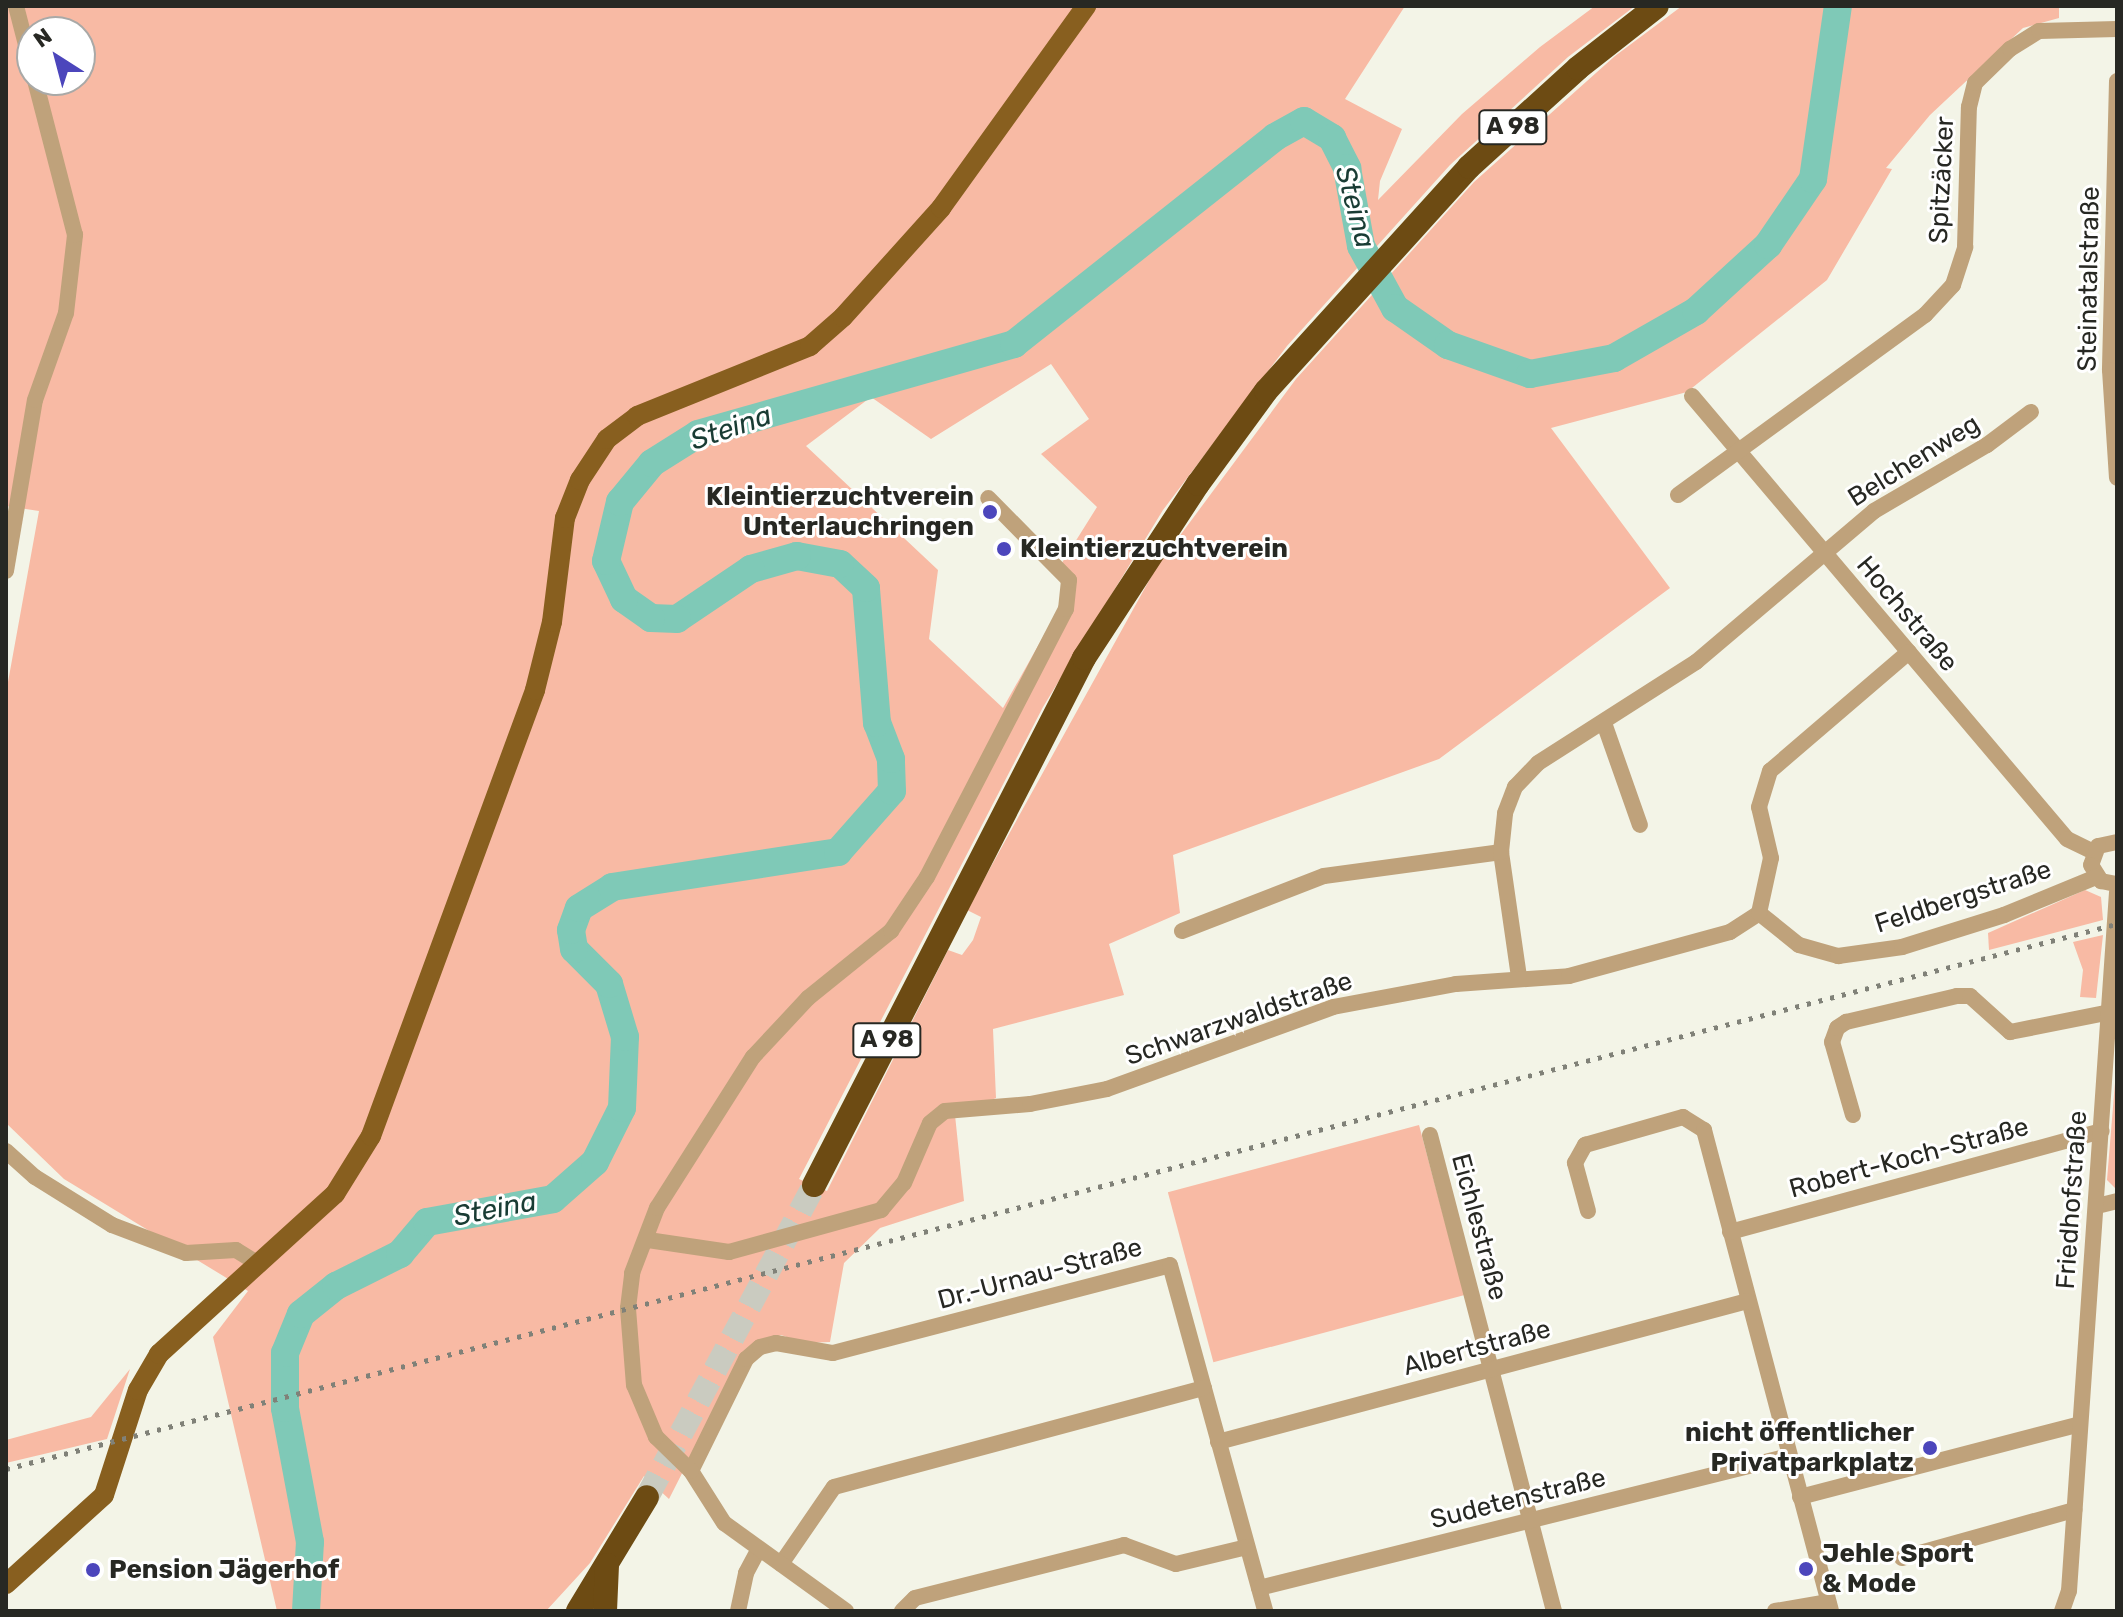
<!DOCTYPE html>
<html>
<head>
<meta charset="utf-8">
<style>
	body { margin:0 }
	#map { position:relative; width:2123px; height:1617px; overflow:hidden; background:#f3f4e7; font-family:Rubik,sans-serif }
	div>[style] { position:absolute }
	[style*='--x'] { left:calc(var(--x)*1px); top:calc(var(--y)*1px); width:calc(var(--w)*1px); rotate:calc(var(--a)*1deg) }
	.green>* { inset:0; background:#f8baa4; transform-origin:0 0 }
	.river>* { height:28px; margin:-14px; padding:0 14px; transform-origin:14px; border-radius:14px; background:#7fc9b7 }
	.highway-tunnel>* { height:24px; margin-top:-12px; transform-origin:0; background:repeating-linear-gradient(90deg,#cacbc0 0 24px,transparent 0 36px) }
	.minor>* { height:16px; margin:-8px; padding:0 8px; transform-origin:8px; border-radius:8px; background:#bfa27b }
	.major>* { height:20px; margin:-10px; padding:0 10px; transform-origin:10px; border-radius:10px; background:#885f1f }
	.highway>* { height:24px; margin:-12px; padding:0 12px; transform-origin:12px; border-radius:12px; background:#6d4b13 }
	.rail>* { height:5px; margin-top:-2.5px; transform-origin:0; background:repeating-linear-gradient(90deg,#808178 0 4px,transparent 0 12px) }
	.dots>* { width:22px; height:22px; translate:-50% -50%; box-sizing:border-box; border:4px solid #fff; border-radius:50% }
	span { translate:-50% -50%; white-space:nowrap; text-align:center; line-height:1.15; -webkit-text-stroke:6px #fff; paint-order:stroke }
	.shield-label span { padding:2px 6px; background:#fff; border:2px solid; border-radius:6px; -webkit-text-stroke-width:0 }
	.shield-label { font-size:24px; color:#272823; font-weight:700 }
	.street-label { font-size:26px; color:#272823 }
	.poi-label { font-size:26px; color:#272823; font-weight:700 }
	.right { translate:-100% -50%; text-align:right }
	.left { translate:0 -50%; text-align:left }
	.water-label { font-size:28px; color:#193c34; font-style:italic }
	.frame { position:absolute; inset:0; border:8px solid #272823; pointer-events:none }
	.north { position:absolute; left:16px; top:16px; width:80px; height:80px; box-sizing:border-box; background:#fff; border:2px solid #a9a9a7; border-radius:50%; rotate:324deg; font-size:22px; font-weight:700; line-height:32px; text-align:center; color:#272823 }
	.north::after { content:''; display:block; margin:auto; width:28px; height:36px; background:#4c46bc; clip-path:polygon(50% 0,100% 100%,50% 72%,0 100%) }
</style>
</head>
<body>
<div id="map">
	<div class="green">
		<div style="clip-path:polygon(evenodd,6px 6px,1405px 6px,1345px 99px,1402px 129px,1380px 181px,1378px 200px,1462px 114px,1540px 47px,1595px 6px,1635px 6px,1568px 57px,1450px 165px,1287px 346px,1163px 510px,1043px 707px,799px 1179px,827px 1191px,948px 950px,962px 955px,973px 940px,981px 917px,967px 910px,1156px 568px,1296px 379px,1474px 182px,1615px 56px,1682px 6px,2059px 6px,2059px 18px,2023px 28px,1930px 115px,1886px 168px,1892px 169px,1827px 280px,1687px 392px,1551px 428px,1670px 588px,1439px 759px,1173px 855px,1180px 913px,1109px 944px,1124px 995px,993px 1029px,996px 1098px,955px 1115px,964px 1201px,880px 1228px,844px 1263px,830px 1342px,804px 1343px,781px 1335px,743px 1353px,669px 1499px,644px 1476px,590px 1563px,546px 1611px,277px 1611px,213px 1337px,248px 1291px,64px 1179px,6px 1123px,6px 693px,39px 511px,6px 506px,6px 6px,32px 32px,80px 32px,80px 80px,32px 80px,32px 32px,6px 6px,1051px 364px,1089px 419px,1041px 454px,1097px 507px,1055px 574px,1062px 583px,1061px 605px,1003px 708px,929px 639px,938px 570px,806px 446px,871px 397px,931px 439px,1051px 364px)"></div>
		<div style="clip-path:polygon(2085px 890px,2101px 897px,2103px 920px,1989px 950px,1988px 933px)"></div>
		<div style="clip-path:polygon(2103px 935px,2096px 998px,2080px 997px,2083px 970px,2073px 942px)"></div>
		<div style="clip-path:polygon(2117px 1058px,2117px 1190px,2107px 1180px)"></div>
		<div style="left:1419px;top:1125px;width:176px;height:260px;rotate:75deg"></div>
		<div style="clip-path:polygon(130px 1369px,107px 1439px,6px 1463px,6px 1440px,91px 1417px)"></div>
	</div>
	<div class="river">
		<div style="--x:306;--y:1611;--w:69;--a:-86.7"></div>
		<div style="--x:310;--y:1542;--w:136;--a:-100.6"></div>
		<div style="--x:285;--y:1408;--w:55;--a:-90"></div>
		<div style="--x:285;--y:1353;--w:42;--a:-67.7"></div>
		<div style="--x:301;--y:1314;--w:45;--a:-38.7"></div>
		<div style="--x:336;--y:1286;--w:72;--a:-26.6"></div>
		<div style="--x:400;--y:1254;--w:42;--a:-49.8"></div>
		<div style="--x:427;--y:1222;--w:128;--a:-10.3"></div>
		<div style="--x:553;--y:1199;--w:56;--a:-41.4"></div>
		<div style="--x:595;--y:1162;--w:60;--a:-63.4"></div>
		<div style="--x:622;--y:1108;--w:71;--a:-87.6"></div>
		<div style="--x:625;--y:1037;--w:55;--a:-106.8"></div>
		<div style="--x:609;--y:984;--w:49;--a:-135"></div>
		<div style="--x:574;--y:949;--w:19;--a:-99"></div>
		<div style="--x:571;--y:930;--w:23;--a:-70"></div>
		<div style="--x:579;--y:908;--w:39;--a:-32"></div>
		<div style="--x:612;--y:887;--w:229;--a:-8.8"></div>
		<div style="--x:838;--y:852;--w:81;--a:-48.5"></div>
		<div style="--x:892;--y:791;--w:32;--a:-92"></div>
		<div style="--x:891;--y:759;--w:39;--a:-111"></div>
		<div style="--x:877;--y:723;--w:135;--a:-94.7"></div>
		<div style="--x:866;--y:588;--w:35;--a:-137"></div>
		<div style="--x:840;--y:564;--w:44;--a:-169.5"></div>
		<div style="--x:797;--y:556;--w:48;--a:164.2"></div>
		<div style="--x:751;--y:569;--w:89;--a:146"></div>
		<div style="--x:677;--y:619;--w:26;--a:-178"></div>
		<div style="--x:651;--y:618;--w:33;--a:-145"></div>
		<div style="--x:624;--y:599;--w:42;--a:-115.3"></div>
		<div style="--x:606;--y:561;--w:61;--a:-76.7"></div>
		<div style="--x:620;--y:502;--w:50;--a:-50.6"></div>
		<div style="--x:652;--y:463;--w:54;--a:-32.2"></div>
		<div style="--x:698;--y:434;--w:329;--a:-15.9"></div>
		<div style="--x:1014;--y:344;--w:333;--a:-38.4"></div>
		<div style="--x:1275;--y:137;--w:33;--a:-29"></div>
		<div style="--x:1304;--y:121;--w:33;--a:31"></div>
		<div style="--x:1332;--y:138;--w:34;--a:63"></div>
		<div style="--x:1347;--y:168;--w:79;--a:79.8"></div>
		<div style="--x:1361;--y:246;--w:71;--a:61.3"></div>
		<div style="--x:1395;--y:308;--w:65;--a:34.9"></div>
		<div style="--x:1448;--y:345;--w:87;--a:19.5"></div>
		<div style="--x:1530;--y:374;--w:86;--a:-10.8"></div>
		<div style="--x:1614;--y:358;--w:95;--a:-29.8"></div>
		<div style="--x:1696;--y:311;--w:98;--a:-42.5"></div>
		<div style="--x:1768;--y:245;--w:80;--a:-55.7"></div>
		<div style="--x:1813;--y:179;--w:175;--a:-81.8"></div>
	</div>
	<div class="highway-tunnel">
		<div style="--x:647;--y:1497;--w:354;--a:-61.8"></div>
	</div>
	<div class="minor">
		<div style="--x:16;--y:6;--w:64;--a:75.5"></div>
		<div style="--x:2117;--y:81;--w:289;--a:91.4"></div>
		<div style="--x:2110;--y:370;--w:108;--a:86.3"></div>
		<div style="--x:1692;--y:396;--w:580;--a:49.75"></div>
		<div style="--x:2067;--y:839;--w:30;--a:26"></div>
		<div style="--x:1678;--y:495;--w:306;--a:-36.1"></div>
		<div style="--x:1925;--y:315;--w:41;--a:-47"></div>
		<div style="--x:1953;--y:285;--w:40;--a:-72"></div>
		<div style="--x:1965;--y:247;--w:140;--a:-88.4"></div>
		<div style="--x:1969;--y:107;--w:25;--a:-76"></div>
		<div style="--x:1975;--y:83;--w:49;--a:-44.2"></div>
		<div style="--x:2010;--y:49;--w:34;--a:-32"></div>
		<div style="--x:2039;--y:31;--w:78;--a:-1.5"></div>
		<div style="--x:6;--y:571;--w:173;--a:-80.4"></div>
		<div style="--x:35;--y:400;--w:92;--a:-70.4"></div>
		<div style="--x:66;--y:313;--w:79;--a:-83.4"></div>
		<div style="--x:75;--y:235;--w:160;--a:-104.5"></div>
		<div style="--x:1604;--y:723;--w:108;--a:70.6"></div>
		<div style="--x:2117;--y:842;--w:19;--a:168"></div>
		<div style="--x:2098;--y:846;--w:20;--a:110"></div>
		<div style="--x:2091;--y:865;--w:19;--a:58"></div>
		<div style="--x:2101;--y:881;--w:16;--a:11"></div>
		<div style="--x:1759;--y:913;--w:51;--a:38.7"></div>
		<div style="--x:1799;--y:945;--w:41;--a:15.8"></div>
		<div style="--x:1838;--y:956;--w:65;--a:-8"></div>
		<div style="--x:1902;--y:947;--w:107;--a:-17.4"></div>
		<div style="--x:2004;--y:915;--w:100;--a:-22.4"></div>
		<div style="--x:1182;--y:931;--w:152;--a:-21.2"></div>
		<div style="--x:1324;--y:876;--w:179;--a:-7.7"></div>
		<div style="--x:1519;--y:977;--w:126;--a:-98.2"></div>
		<div style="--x:1501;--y:852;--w:39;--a:-84"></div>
		<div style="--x:1505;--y:813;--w:28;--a:-69"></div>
		<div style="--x:1515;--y:787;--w:33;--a:-46"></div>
		<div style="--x:1538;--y:763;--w:188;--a:-32.6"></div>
		<div style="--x:1696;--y:662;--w:233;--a:-40.3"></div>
		<div style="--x:1874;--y:511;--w:131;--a:-30.3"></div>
		<div style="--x:1987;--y:445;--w:55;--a:-36.9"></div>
		<div style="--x:1853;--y:1115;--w:76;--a:-106"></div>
		<div style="--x:1832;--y:1042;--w:15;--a:-70"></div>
		<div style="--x:1837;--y:1028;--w:11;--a:-34"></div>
		<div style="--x:1846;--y:1022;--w:114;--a:-13.2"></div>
		<div style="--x:1957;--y:996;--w:13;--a:0"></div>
		<div style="--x:1970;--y:996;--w:54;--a:42"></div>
		<div style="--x:2010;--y:1032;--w:98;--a:-11.2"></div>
		<div style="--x:1430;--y:1135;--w:492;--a:75.4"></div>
		<div style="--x:6;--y:1151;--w:39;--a:42"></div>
		<div style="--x:35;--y:1177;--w:91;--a:31.9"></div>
		<div style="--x:112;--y:1225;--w:79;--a:20.7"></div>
		<div style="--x:186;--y:1253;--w:50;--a:-3.4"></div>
		<div style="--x:236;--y:1250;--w:28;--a:32"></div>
		<div style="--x:2097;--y:1206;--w:21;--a:-14"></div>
		<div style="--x:1588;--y:1211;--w:50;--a:-105.2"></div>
		<div style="--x:1575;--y:1163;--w:21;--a:-61"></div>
		<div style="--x:1585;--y:1145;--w:102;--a:-15.9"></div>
		<div style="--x:1683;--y:1117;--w:25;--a:32"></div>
		<div style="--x:1704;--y:1130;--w:497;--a:75.2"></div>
		<div style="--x:1730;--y:1232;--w:385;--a:-15.2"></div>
		<div style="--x:648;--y:1240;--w:82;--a:8.4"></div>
		<div style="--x:729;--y:1252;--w:158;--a:-15.4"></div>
		<div style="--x:881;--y:1210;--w:35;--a:-50"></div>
		<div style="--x:904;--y:1183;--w:65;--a:-66.6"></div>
		<div style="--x:930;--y:1123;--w:19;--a:-39"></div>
		<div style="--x:945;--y:1111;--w:85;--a:-4.7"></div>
		<div style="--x:1030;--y:1104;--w:78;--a:-11"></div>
		<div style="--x:1107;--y:1089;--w:240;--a:-19.9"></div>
		<div style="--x:1333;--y:1007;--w:125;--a:-10.6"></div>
		<div style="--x:1456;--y:984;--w:113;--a:-4"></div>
		<div style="--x:1569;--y:976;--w:167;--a:-15.3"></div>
		<div style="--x:1730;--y:932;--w:35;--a:-33"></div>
		<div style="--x:1759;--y:913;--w:56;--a:-77.7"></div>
		<div style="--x:1771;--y:858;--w:52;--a:-103.2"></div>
		<div style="--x:1759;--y:807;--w:38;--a:-73"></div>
		<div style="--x:1770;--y:771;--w:183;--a:-40.6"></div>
		<div style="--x:1218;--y:1442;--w:548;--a:-14.9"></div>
		<div style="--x:691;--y:1471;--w:125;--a:-63.8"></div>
		<div style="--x:746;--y:1359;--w:18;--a:-41"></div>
		<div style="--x:760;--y:1347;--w:16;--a:-14"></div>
		<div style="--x:776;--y:1343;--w:58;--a:10"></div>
		<div style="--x:833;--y:1353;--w:348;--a:-14.6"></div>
		<div style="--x:1170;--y:1265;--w:359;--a:74.6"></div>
		<div style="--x:1800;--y:1497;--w:289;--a:-14.6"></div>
		<div style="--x:1902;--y:1558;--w:179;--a:-15.6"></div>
		<div style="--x:781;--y:1564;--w:93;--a:-55.5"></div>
		<div style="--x:834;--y:1487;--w:383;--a:-15"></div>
		<div style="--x:1259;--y:1588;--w:546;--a:-13.99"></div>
		<div style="--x:738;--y:1611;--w:39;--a:-78"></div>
		<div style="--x:746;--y:1573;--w:27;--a:-62"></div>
		<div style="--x:846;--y:1611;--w:150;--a:-144.2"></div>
		<div style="--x:724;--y:1523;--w:62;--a:-122.4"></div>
		<div style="--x:691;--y:1471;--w:49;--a:-135.8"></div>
		<div style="--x:656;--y:1437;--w:56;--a:-112.9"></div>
		<div style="--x:634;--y:1385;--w:77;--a:-94.5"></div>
		<div style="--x:628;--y:1308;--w:35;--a:-83"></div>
		<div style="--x:632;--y:1273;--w:70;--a:-69"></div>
		<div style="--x:657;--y:1208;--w:179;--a:-57.6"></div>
		<div style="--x:753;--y:1057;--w:81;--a:-47"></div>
		<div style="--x:808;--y:998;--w:107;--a:-38.9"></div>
		<div style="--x:891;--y:931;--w:65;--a:-56.3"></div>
		<div style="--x:927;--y:877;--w:302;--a:-62.6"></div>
		<div style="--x:1066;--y:609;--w:29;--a:-84"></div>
		<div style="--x:1069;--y:580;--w:115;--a:-134.6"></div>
		<div style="--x:902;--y:1611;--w:18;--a:-45"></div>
		<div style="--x:915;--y:1598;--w:216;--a:-14.2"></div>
		<div style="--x:1124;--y:1545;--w:55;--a:20.1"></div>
		<div style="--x:1176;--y:1564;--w:73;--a:-13.5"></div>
		<div style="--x:1775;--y:1611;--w:54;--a:-9.6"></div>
		<div style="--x:2062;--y:1611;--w:21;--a:-71"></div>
		<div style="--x:2069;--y:1591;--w:700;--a:-86.07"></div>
	</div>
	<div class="major">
		<div style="--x:6;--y:1584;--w:132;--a:-42.2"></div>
		<div style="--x:104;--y:1495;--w:110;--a:-72.1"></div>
		<div style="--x:138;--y:1390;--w:42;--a:-59.7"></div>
		<div style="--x:159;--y:1354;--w:238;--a:-42.3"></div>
		<div style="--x:335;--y:1194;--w:68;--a:-58.2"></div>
		<div style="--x:371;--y:1136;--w:475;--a:-69.8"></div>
		<div style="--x:535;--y:690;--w:70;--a:-76"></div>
		<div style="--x:552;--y:622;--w:105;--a:-82.9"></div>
		<div style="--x:565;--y:518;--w:41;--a:-68.5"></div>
		<div style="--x:580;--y:480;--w:49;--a:-56.6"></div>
		<div style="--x:607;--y:439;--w:38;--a:-37"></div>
		<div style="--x:637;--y:416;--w:187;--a:-22"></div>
		<div style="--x:810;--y:346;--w:44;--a:-41.3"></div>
		<div style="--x:843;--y:317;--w:147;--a:-48"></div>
		<div style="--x:941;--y:208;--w:249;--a:-54.3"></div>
	</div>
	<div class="highway">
		<div style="--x:814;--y:1185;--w:592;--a:-62.87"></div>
		<div style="--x:1084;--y:658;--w:208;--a:-56.8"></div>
		<div style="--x:1198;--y:484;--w:115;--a:-53.8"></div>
		<div style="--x:1266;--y:391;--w:302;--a:-47.8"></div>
		<div style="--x:1469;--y:167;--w:147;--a:-42.2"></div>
		<div style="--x:1578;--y:68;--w:100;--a:-38.1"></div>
		<div style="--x:578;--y:1611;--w:133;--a:-58.8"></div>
		<div style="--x:605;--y:1611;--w:46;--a:-87.5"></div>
	</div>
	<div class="rail">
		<div style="--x:6;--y:1469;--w:2180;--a:-14.48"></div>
	</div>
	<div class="dots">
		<div style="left:990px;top:512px;background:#4c46bc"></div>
		<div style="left:1004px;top:549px;background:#4c46bc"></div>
		<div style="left:1930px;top:1448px;background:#4c46bc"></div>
		<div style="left:1806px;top:1569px;background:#4c46bc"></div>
		<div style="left:93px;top:1570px;background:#4c46bc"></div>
	</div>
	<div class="shield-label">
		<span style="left:1513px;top:127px">A 98</span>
		<span style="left:887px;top:1040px">A 98</span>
	</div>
	<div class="street-label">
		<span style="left:1942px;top:180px;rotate:-87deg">Spitzäcker</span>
		<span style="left:2089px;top:279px;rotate:-89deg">Steinatalstraße</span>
		<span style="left:1914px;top:461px;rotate:-32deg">Belchenweg</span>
		<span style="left:1907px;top:614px;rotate:50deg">Hochstraße</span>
		<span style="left:1963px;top:897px;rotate:-18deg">Feldbergstraße</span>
		<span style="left:1239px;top:1019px;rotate:-19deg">Schwarzwaldstraße</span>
		<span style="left:1909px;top:1158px;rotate:-15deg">Robert-Koch-Straße</span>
		<span style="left:2072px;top:1200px;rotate:-86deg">Friedhofstraße</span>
		<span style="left:1479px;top:1227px;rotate:75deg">Eichlestraße</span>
		<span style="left:1040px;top:1274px;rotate:-15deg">Dr.-Urnau-Straße</span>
		<span style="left:1477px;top:1348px;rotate:-15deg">Albertstraße</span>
		<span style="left:1518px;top:1499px;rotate:-14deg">Sudetenstraße</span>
	</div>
	<div class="poi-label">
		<span class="right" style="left:974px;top:512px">Kleintierzuchtverein<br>Unterlauchringen</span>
		<span class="left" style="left:1020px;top:549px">Kleintierzuchtverein</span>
		<span class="right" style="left:1914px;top:1448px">nicht öffentlicher<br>Privatparkplatz</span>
		<span class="left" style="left:1822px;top:1569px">Jehle Sport<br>&amp; Mode</span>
		<span class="left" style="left:109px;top:1570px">Pension Jägerhof</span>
	</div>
	<div class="water-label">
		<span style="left:1355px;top:207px;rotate:75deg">Steina</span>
		<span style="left:731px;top:428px;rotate:-19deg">Steina</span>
		<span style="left:495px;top:1209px;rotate:-11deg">Steina</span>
	</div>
	<div class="frame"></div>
	<div class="north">N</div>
</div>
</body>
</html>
